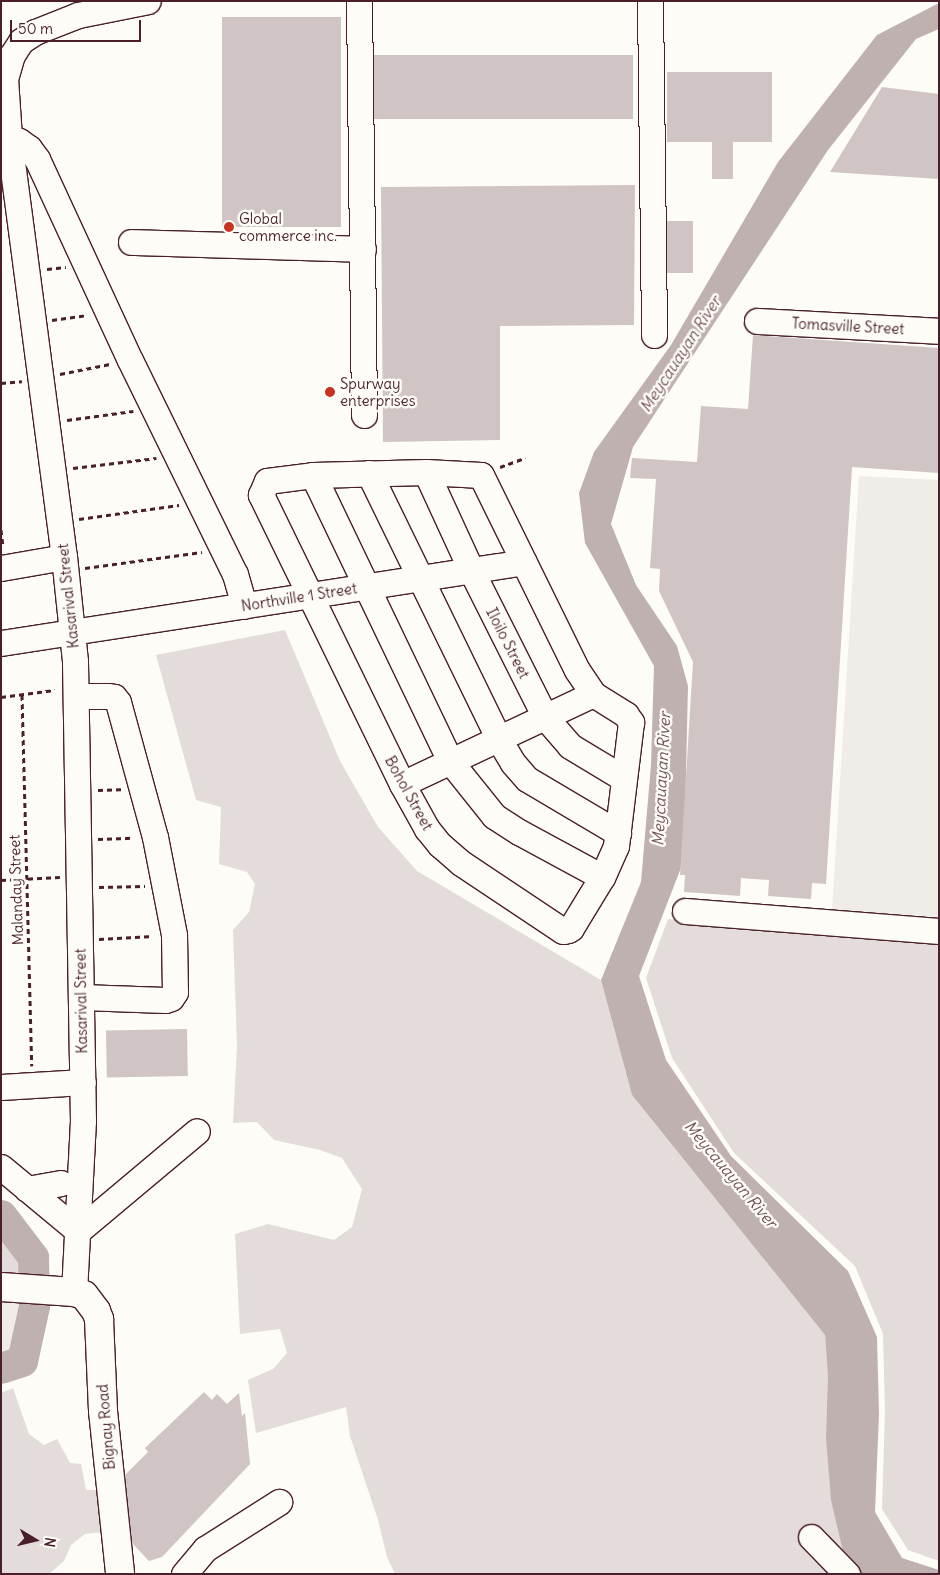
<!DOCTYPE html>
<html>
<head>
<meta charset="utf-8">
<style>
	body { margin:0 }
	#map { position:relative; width:940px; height:1575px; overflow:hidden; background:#fdfcf7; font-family:Delius,sans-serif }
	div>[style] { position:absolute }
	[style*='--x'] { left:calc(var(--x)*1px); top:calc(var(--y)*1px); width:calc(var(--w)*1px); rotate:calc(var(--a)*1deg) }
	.built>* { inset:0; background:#f0ece8 }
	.green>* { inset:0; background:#e3dcda }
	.water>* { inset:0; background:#c0b1b1 }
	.river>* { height:31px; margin:-15.5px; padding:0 15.5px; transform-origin:15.5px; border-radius:15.5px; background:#c0b1b1 }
	.building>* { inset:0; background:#d0c5c4; transform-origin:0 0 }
	.path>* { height:3px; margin-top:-1.5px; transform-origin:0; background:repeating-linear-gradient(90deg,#4a1f2b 0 5px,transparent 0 9px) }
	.roads { filter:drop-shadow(1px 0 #4a1f2b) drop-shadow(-1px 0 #4a1f2b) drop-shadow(0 1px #4a1f2b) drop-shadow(0 -1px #4a1f2b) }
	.minor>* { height:25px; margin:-12.5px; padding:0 12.5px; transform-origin:12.5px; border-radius:12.5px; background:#fdfcf7 }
	.major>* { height:28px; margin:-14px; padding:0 14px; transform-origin:14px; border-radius:14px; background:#fdfcf7 }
	.dots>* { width:14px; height:14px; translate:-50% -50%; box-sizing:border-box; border:2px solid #fdfcf7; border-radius:50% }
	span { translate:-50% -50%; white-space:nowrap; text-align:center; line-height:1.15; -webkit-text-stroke:5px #fdfcf7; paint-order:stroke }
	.poi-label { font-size:15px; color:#4a1f2b }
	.left { translate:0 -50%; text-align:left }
	.street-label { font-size:15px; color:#4a1f2b }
	.water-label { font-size:16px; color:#73525a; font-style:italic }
	.frame { position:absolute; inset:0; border:2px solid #4a1f2b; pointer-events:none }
	.north { position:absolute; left:10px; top:1515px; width:50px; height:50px; -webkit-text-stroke:4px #fdfcf7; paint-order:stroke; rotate:99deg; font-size:14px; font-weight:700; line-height:20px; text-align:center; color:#4a1f2b }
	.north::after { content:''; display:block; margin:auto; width:18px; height:22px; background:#4a1f2b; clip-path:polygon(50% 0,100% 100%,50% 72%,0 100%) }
	.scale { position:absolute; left:10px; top:20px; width:131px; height:22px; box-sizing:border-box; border:2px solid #4a1f2b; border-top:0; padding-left:6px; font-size:15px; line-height:18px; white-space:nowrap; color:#4a1f2b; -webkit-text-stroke:4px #fdfcf7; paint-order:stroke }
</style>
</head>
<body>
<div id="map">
	<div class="built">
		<div style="clip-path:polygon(859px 476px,939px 480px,939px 917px,832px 910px)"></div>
		<div style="clip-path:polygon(1px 1297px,25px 1300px,27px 1311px,18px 1351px,1px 1356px)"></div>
	</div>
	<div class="green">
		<div style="clip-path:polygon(285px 630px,340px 761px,378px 827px,417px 871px,601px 980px,632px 1095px,825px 1335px,846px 1564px,861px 1574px,395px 1574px,387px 1557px,378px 1520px,350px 1436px,346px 1407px,256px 1433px,248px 1380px,273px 1369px,287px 1353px,280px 1329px,240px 1334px,235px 1234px,268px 1224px,334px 1240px,352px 1227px,362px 1189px,342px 1158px,320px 1150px,274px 1140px,257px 1122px,233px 1123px,237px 1046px,233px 930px,249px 912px,255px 884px,247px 872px,219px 864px,221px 807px,196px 800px,156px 655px)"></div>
		<div style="clip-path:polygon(668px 919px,939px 940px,939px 1561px,908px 1550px,882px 1509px,885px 1411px,883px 1334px,855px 1266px,734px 1153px,672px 1058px,646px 978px)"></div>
		<div style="clip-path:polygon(1px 1226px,24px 1260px,24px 1275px,1px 1276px)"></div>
		<div style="clip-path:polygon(13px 1388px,29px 1434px,44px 1445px,57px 1439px,70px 1463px,81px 1464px,86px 1490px,103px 1490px,103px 1532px,85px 1534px,71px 1545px,64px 1561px,49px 1574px,1px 1574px,1px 1393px)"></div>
	</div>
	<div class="water">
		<div style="clip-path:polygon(939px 3px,939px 29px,916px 39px,828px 150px,633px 447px,611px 524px,636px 585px,677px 646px,688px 686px,684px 860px,639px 976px,666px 1060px,731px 1156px,848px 1271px,877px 1337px,879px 1414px,875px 1512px,902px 1558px,939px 1570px,939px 1574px,861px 1574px,846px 1564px,831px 1500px,826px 1438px,828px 1376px,825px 1335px,632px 1095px,601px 980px,641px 882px,651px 765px,654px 666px,585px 543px,579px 493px,594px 452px,671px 345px,778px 162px,877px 35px)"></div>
	</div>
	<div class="river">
		<div style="--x:1;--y:1215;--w:53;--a:52.7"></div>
		<div style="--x:33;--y:1257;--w:49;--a:88.8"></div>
		<div style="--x:34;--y:1306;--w:56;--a:102.3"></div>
		<div style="--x:22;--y:1361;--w:22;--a:162"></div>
	</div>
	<div class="building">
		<div style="left:222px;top:17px;width:119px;height:210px"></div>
		<div style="left:633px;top:55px;width:64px;height:259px;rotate:90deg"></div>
		<div style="clip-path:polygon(667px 72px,772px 72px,772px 142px,733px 142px,733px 179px,712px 179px,712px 142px,667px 142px)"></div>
		<div style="clip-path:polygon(882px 87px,939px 94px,939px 179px,830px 172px)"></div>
		<div style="clip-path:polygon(635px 185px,634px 325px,500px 326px,500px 440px,383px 442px,381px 187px)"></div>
		<div style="left:667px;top:221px;width:26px;height:52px"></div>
		<div style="clip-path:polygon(753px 335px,939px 348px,939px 473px,852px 467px,826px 884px,812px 883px,811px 899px,768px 896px,769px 880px,741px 878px,740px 896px,684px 892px,685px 875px,680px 875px,693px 662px,659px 591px,660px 569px,650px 568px,656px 479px,630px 478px,632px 458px,697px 462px,701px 406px,748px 409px)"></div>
		<div style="left:187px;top:1029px;width:47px;height:81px;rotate:89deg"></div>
		<div style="clip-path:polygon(204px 1392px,212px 1400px,217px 1394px,227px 1404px,239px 1393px,242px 1416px,245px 1413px,250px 1464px,162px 1557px,149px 1561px,132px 1543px,125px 1475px,148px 1452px,145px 1448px)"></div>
	</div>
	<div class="path">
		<div style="--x:47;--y:269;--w:19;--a:-6"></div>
		<div style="--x:52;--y:320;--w:36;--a:-8"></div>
		<div style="--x:60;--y:374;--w:51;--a:-11.3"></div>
		<div style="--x:1;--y:383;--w:21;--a:-5"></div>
		<div style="--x:67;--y:420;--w:67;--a:-7.8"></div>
		<div style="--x:500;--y:467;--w:27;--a:-20"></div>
		<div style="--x:73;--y:468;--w:84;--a:-6.9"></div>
		<div style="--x:79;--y:519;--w:101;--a:-8"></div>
		<div style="--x:1;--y:530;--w:16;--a:83"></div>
		<div style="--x:85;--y:568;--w:118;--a:-7.8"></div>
		<div style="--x:22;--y:695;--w:371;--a:88.5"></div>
		<div style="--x:1;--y:697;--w:54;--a:-7.4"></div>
		<div style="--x:98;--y:790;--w:23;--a:-2"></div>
		<div style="--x:98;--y:839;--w:36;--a:-2"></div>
		<div style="--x:1;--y:880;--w:59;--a:-2.9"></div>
		<div style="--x:99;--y:887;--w:46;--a:-1.2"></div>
		<div style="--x:99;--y:939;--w:54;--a:-3.2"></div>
	</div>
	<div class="roads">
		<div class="minor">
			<div style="--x:359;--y:1;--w:414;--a:89.3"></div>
			<div style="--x:650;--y:1;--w:334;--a:89.3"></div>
			<div style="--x:1;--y:140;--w:9;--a:-21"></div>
			<div style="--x:9;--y:137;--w:11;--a:22"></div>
			<div style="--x:19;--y:141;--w:12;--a:35"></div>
			<div style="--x:29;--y:148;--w:14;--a:54"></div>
			<div style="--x:37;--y:159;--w:221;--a:65.2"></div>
			<div style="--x:130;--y:360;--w:238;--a:63.9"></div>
			<div style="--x:235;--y:574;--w:33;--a:74"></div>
			<div style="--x:131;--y:242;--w:232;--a:1.7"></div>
			<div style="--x:757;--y:321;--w:182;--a:3.1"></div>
			<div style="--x:426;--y:472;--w:55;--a:3.1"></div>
			<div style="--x:481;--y:475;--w:217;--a:63.8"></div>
			<div style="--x:577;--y:670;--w:29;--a:56"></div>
			<div style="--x:593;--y:694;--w:39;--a:32"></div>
			<div style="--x:626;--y:715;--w:9;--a:54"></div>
			<div style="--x:631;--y:722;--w:125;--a:96.9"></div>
			<div style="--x:616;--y:846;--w:34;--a:114"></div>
			<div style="--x:602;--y:877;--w:60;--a:121.3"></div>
			<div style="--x:571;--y:928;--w:4;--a:146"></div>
			<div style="--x:568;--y:930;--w:5;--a:169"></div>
			<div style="--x:563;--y:931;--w:123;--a:-146.3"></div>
			<div style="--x:461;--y:863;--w:28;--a:-139"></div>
			<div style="--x:440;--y:845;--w:21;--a:-129"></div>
			<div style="--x:427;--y:829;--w:51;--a:-119.1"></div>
			<div style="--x:402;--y:784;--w:322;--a:-116"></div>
			<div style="--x:261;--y:495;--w:15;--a:-67"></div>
			<div style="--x:267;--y:481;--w:46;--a:-7.4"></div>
			<div style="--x:313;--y:475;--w:113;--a:-1.5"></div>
			<div style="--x:426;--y:472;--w:108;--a:65.3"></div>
			<div style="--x:471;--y:570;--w:165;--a:63.3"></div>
			<div style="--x:545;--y:717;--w:38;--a:49"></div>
			<div style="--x:570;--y:746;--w:62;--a:31.1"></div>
			<div style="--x:369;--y:473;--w:295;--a:64"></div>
			<div style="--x:498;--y:738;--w:29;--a:59"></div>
			<div style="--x:513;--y:763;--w:21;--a:49"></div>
			<div style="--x:527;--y:779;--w:106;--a:30.7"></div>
			<div style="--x:313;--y:475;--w:317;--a:64.4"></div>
			<div style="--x:450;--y:761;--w:70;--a:51.3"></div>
			<div style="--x:494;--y:816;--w:30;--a:33"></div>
			<div style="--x:519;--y:832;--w:94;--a:28.5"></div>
			<div style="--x:1;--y:568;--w:64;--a:-9.9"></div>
			<div style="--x:1;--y:643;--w:529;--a:-8.8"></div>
			<div style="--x:76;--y:696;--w:32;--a:0"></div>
			<div style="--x:108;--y:696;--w:6;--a:9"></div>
			<div style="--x:114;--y:697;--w:6;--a:51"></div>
			<div style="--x:118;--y:702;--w:140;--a:74.7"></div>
			<div style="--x:155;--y:837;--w:100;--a:79"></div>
			<div style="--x:174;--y:935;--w:57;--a:89"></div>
			<div style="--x:175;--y:992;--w:7;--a:124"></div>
			<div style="--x:171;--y:998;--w:6;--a:162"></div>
			<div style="--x:165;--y:1000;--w:84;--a:-178"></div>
			<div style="--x:402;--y:784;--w:211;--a:-25.2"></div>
			<div style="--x:685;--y:911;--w:255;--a:4.5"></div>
			<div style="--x:1;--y:1087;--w:82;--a:-3.5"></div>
			<div style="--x:1;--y:1167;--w:100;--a:39.7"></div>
			<div style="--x:78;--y:1231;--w:155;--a:-40"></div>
			<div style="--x:27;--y:1189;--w:34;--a:-10"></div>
			<div style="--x:74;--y:1292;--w:171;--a:-87"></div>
			<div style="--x:83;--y:1121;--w:460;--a:-91"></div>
			<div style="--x:75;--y:661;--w:105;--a:-96"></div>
			<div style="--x:64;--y:557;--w:424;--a:-97.5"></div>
			<div style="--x:9;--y:137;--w:58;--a:-93.9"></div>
			<div style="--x:5;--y:79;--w:25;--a:-74"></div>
			<div style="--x:12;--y:55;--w:17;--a:-57"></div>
			<div style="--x:21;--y:41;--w:17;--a:-33"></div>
			<div style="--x:35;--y:32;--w:46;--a:-21.6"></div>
			<div style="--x:78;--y:15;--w:71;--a:-11.3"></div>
			<div style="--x:811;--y:1537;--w:52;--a:45.8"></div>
			<div style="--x:184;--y:1574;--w:33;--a:-50"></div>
			<div style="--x:205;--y:1549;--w:88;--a:-32.4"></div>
		</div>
		<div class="major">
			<div style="--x:1;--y:1287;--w:73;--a:3.9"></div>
			<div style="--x:74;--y:1292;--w:10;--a:17"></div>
			<div style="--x:84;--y:1295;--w:20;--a:53"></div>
			<div style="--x:96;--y:1311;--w:9;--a:69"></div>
			<div style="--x:99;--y:1319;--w:92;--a:87.5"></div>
			<div style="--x:103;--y:1411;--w:164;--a:84"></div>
		</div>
	</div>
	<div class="dots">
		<div style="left:229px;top:227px;background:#c8321e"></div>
		<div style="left:330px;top:392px;background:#c8321e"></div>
	</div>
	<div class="poi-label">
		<span class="left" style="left:239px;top:227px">Global<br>commerce inc.</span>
		<span class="left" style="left:340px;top:392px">Spurway<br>enterprises</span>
	</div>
	<div class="street-label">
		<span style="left:848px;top:326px;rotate:3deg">Tomasville Street</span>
		<span style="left:68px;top:596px;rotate:-96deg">Kasarival Street</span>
		<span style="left:299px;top:597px;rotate:-9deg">Northville 1 Street</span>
		<span style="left:508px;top:643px;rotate:63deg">Iloilo Street</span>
		<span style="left:409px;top:793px;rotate:61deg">Bohol Street</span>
		<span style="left:16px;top:890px;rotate:-92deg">Malanday Street</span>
		<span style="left:81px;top:1001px;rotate:-91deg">Kasarival Street</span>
		<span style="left:106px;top:1427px;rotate:-95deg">Bignay Road</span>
	</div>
	<div class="water-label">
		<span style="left:680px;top:354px;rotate:-57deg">Meycauayan River</span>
		<span style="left:661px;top:779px;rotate:-87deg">Meycauayan River</span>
		<span style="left:731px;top:1174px;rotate:50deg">Meycauayan River</span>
	</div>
	<div class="frame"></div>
	<div class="north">N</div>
	<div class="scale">50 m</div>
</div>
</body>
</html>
